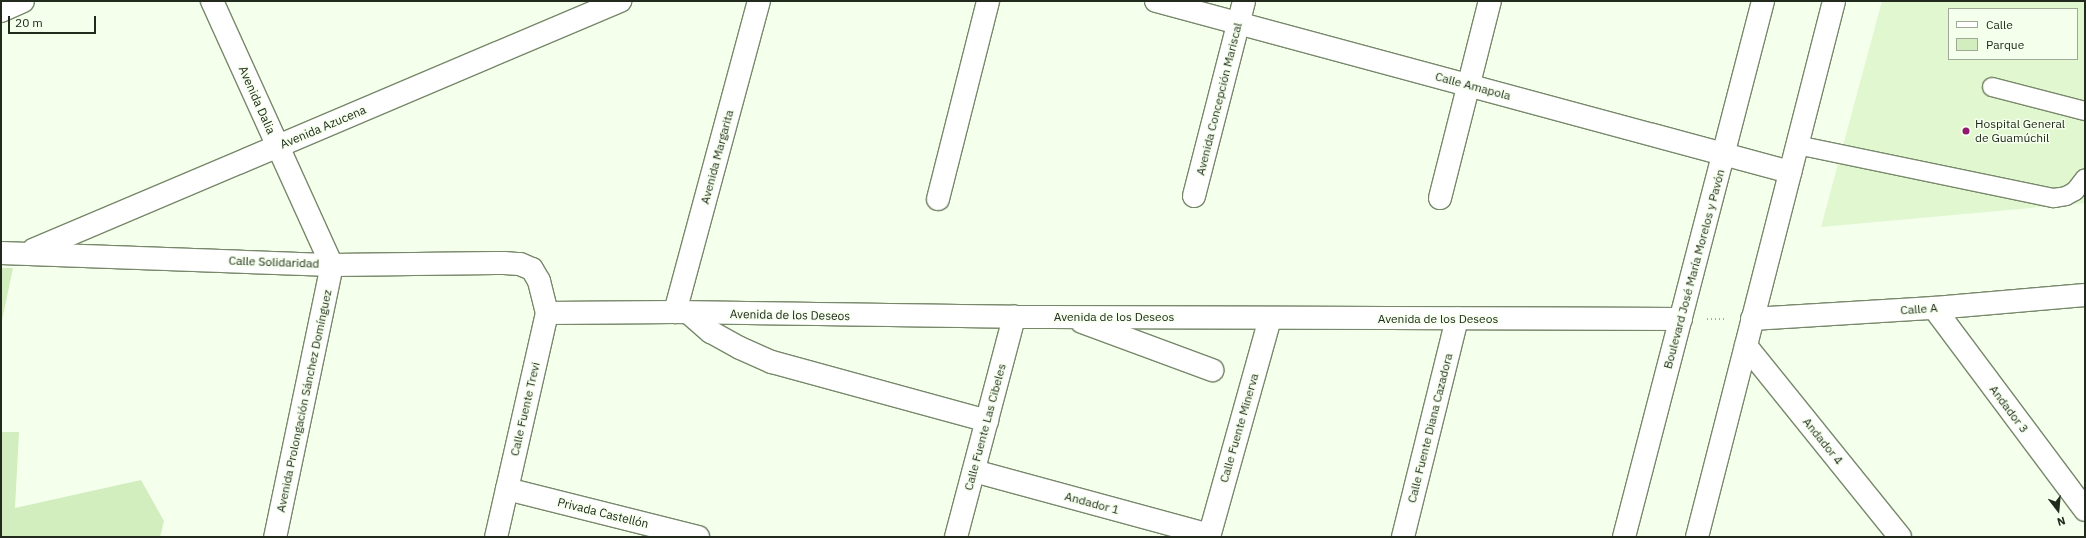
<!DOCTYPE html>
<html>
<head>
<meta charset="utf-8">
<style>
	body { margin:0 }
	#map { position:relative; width:2086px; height:538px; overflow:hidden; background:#f4ffec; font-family:"IBM Plex Sans",sans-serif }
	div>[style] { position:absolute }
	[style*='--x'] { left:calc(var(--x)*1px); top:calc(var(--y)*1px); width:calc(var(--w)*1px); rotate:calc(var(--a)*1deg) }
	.built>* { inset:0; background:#e1f7d0 }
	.green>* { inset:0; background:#d2edbe }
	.path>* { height:2.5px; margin-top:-1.25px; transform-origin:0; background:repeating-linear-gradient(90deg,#a6af9f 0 1px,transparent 0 4px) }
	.roads { filter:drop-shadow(1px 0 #78886b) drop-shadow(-1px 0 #78886b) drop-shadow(0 1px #78886b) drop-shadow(0 -1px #78886b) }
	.service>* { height:18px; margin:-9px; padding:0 9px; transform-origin:9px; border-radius:9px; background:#fff }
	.minor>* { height:22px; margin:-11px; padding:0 11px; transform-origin:11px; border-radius:11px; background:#fff }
	.secondary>* { height:22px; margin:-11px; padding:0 11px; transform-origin:11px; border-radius:11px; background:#fff }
	.dots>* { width:11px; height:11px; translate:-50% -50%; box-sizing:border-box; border:2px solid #f4ffec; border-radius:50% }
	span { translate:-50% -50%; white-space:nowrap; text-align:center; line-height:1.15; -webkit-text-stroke:3px #f4ffec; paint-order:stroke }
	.street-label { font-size:12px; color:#22291d }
	.poi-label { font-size:12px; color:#22291d }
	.left { translate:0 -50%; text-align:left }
	.frame { position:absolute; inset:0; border:2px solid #22291d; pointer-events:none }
	.legend { position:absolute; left:1948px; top:8px; width:130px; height:52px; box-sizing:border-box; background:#f4ffec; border:1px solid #a0a999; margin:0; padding:5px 7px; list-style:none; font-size:12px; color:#22291d }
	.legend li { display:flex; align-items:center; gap:8px; height:20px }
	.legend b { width:20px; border:1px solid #a0a999 }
	.north { position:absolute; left:2038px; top:490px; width:40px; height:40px; -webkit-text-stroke:3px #f4ffec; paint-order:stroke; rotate:164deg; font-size:11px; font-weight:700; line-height:16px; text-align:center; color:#22291d }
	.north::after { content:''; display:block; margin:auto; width:14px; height:18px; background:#22291d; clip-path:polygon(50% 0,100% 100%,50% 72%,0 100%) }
	.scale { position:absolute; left:8px; top:16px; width:88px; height:18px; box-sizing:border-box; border:2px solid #22291d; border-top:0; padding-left:5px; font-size:12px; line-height:14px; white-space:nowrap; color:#22291d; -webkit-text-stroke:3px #f4ffec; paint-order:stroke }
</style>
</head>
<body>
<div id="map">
	<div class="built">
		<div style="clip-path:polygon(evenodd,1882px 1px,2085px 1px,2085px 203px,1821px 227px,1882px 1px,1949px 9px,2077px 9px,2077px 59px,1949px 59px,1949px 9px)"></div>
	</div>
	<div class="green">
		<div style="clip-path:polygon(1px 268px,13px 268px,1px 325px)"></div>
		<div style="clip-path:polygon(1px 432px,19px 432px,15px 508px,141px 480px,164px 521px,160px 537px,1px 537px)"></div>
	</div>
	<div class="path">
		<div style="--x:1707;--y:319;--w:19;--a:0"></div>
	</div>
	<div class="roads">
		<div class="service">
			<div style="--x:1992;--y:87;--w:96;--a:14.5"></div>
			<div style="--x:1797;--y:145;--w:262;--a:11.7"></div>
			<div style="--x:2054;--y:198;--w:12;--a:-9"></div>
			<div style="--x:2066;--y:196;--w:10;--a:-29"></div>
			<div style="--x:2075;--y:191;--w:16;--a:-52"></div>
		</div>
		<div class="minor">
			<div style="--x:212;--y:1;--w:290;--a:65.6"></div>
			<div style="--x:332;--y:265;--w:278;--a:101.8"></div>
			<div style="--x:1156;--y:1;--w:657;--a:15.09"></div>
			<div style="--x:1;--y:11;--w:24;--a:-24"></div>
			<div style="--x:1194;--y:196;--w:201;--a:-75.6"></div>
			<div style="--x:1440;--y:198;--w:203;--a:-75.8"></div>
			<div style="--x:938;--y:199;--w:204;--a:-75.8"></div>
			<div style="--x:33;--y:250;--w:638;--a:-22.99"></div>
			<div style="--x:1;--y:253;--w:331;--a:2.1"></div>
			<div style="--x:332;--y:265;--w:172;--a:-0.7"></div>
			<div style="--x:504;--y:263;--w:16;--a:4"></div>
			<div style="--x:520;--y:264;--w:13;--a:23"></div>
			<div style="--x:532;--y:269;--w:14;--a:60"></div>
			<div style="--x:539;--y:281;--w:33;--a:76"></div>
			<div style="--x:547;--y:313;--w:230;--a:102.8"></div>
			<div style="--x:1934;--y:308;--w:252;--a:53.2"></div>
			<div style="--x:675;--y:312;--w:322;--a:-74.9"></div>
			<div style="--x:547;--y:313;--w:128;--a:-0.4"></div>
			<div style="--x:675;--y:312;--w:339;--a:0.8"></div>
			<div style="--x:1014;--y:317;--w:667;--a:0.17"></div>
			<div style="--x:690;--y:314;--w:28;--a:41"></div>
			<div style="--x:711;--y:332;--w:33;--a:29"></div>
			<div style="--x:740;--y:348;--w:35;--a:24"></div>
			<div style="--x:772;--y:362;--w:223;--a:15.3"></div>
			<div style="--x:1752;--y:319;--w:182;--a:-3.5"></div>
			<div style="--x:1934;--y:308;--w:152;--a:-4.9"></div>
			<div style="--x:1082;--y:322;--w:139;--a:20.3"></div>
			<div style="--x:1746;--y:346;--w:245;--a:51.1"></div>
			<div style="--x:974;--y:471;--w:244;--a:15.2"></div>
			<div style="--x:507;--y:489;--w:197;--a:14.1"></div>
			<div style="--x:956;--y:537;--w:228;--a:-75.2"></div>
			<div style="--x:1209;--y:537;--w:226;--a:-74.4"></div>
			<div style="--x:1403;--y:537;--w:225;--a:-76.1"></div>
		</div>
		<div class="secondary">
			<div style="--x:1624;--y:537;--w:554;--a:-75.46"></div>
			<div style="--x:1697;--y:537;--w:553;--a:-75.66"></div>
		</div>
	</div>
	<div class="dots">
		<div style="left:1966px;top:131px;background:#921672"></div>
	</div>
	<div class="street-label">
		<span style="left:1473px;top:86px;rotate:15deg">Calle Amapola</span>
		<span style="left:1219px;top:99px;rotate:-76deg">Avenida Concepción Mariscal</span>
		<span style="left:257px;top:100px;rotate:66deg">Avenida Dalia</span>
		<span style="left:323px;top:127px;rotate:-23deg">Avenida Azucena</span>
		<span style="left:717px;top:157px;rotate:-75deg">Avenida Margarita</span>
		<span style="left:274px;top:262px;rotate:2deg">Calle Solidaridad</span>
		<span style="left:1694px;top:269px;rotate:-75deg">Boulevard José María Morelos y Pavón</span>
		<span style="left:1919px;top:309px;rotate:-4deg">Calle A</span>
		<span style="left:790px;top:315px;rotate:1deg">Avenida de los Deseos</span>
		<span style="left:1114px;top:317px">Avenida de los Deseos</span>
		<span style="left:1438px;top:319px">Avenida de los Deseos</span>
		<span style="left:304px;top:401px;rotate:-78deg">Avenida Prolongación Sánchez Domínguez</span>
		<span style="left:525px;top:409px;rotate:-77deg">Calle Fuente Trevi</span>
		<span style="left:2009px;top:409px;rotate:53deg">Andador 3</span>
		<span style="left:985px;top:427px;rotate:-75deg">Calle Fuente Las Cibeles</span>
		<span style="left:1239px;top:428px;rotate:-74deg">Calle Fuente Minerva</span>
		<span style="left:1430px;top:428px;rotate:-76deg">Calle Fuente Diana Cazadora</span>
		<span style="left:1823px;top:441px;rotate:51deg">Andador 4</span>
		<span style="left:1092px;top:503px;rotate:15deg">Andador 1</span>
		<span style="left:603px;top:513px;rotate:14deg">Privada Castellón</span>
	</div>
	<div class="poi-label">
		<span class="left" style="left:1975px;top:131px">Hospital General<br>de Guamúchil</span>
	</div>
	<div class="frame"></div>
	<ul class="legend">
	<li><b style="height:5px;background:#fff"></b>Calle</li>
	<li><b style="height:11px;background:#d2edbe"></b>Parque</li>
	</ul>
	<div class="north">N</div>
	<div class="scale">20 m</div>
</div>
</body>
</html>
